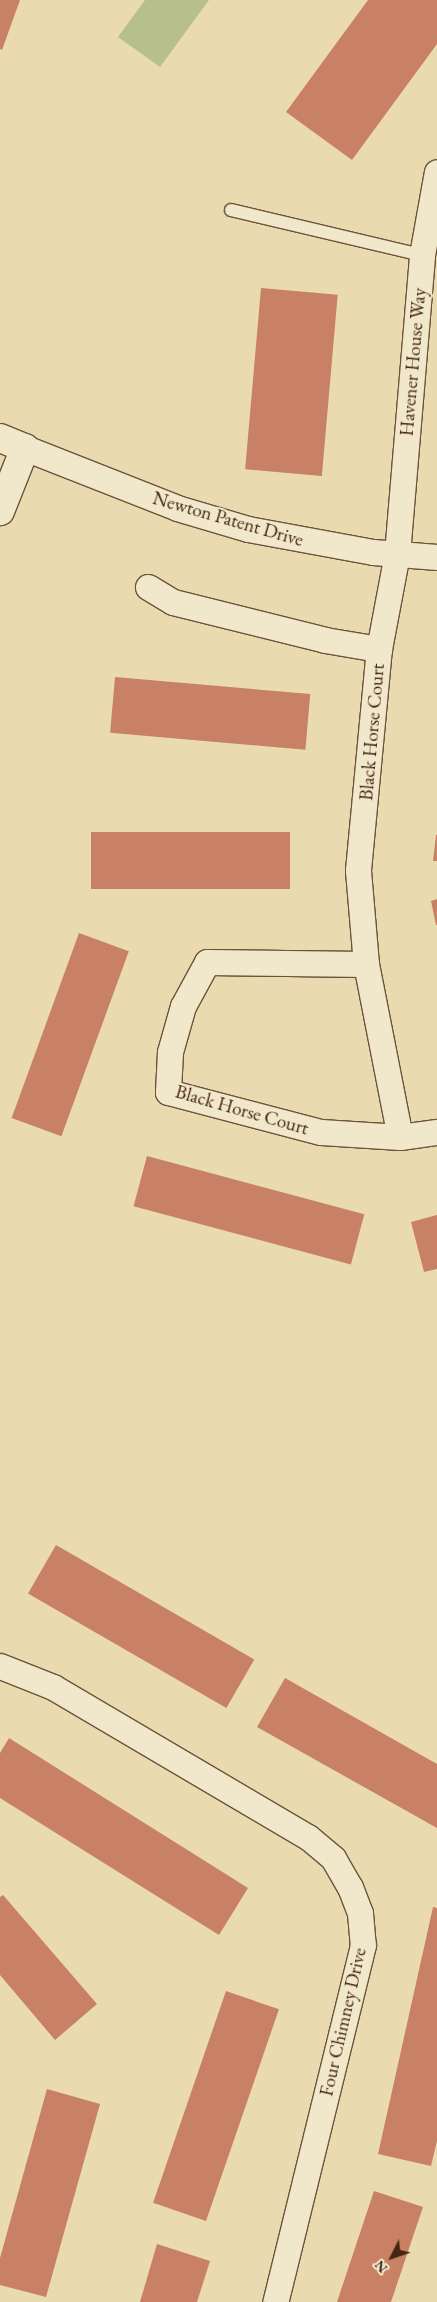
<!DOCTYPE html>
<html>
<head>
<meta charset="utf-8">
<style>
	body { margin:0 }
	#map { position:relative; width:437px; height:2302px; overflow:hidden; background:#e9dbaf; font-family:"EB Garamond",serif }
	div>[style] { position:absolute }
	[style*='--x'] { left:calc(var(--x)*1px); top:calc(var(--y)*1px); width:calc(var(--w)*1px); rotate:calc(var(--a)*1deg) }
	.green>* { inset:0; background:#b7c08a }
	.building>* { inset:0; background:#c88164; transform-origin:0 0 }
	.roads { filter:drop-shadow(1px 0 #6e523a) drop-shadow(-1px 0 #6e523a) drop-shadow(0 1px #6e523a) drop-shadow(0 -1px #6e523a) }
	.service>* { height:12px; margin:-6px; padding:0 6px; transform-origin:6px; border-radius:6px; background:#f1e8cb }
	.minor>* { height:25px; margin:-12.5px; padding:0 12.5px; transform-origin:12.5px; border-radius:12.5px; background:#f1e8cb }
	.tertiary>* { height:28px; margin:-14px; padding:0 14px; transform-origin:14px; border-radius:14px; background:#f1e8cb }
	span { translate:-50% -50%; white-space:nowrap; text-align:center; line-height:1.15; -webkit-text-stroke:4px #f1e8cb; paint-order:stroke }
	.street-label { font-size:19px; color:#452513 }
	.north { position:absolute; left:367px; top:2232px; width:50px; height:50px; -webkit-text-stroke:4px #f1e8cb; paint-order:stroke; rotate:229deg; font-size:14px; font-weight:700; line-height:20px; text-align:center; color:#452513 }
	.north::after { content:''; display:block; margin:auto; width:18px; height:22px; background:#452513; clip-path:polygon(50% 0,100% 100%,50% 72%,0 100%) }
</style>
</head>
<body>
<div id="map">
	<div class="green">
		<div style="clip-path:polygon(145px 0,209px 0,160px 67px,118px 37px)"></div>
	</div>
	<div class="building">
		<div style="clip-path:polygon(0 0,20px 0,2px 50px,0 49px)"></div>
		<div style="clip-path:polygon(368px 0,437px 0,437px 44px,352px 160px,286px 112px)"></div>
		<div style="left:261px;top:288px;width:77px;height:182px;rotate:5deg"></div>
		<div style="left:115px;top:677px;width:196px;height:56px;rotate:5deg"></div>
		<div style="left:91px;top:832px;width:199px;height:57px"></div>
		<div style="clip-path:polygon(436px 835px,437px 835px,437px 861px,433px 861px)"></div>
		<div style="clip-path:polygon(437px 899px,437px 925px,436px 925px,431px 901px)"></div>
		<div style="left:79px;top:933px;width:53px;height:197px;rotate:20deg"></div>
		<div style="left:147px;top:1156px;width:225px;height:52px;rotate:15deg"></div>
		<div style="clip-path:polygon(437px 1215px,437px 1269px,424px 1272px,411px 1222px)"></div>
		<div style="left:56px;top:1545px;width:229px;height:56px;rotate:30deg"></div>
		<div style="clip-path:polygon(285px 1678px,437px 1764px,437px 1828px,257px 1727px)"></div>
		<div style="clip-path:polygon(9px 1738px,248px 1888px,219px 1935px,0 1798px,0 1753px)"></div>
		<div style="clip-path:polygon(3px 1895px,97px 2004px,55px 2040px,0 1975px,0 1897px)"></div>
		<div style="clip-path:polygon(433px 1907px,437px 1908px,437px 2141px,431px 2166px,378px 2154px)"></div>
		<div style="left:226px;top:1991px;width:56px;height:224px;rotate:19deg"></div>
		<div style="clip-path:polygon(47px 2089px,100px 2104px,46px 2297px,0 2285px,0 2258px)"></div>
		<div style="clip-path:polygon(374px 2191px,423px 2207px,391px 2302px,337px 2302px)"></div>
		<div style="clip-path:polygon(157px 2244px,210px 2261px,197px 2302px,140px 2302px)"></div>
	</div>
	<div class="roads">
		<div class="service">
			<div style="--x:231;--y:210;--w:196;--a:13.3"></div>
		</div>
		<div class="minor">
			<div style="--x:25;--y:448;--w:163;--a:21.5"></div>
			<div style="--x:177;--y:508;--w:74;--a:16.5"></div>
			<div style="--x:248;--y:529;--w:127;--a:10.4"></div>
			<div style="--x:373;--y:552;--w:64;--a:4.5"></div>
			<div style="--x:148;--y:587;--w:29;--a:31"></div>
			<div style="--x:173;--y:602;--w:157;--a:14"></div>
			<div style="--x:325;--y:640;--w:55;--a:9.5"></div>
			<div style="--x:366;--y:964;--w:159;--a:-179.3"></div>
			<div style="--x:207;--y:962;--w:50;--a:118.6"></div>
			<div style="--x:183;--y:1006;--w:48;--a:105.8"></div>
			<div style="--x:170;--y:1052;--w:40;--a:92.9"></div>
			<div style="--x:168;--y:1092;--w:158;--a:14.7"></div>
			<div style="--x:321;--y:1132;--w:79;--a:3.6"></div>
			<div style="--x:400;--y:1137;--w:37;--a:-8"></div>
			<div style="--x:400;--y:1137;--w:176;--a:-101.1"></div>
			<div style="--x:366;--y:964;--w:94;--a:-94.9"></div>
			<div style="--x:358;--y:870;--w:222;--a:-84.6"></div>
			<div style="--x:379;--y:649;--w:97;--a:-79.3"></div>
			<div style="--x:397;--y:554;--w:300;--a:-85.2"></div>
			<div style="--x:422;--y:255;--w:84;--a:-79.8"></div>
			<div style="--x:0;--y:1666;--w:57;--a:21.6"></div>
			<div style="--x:53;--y:1687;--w:296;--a:30.5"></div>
			<div style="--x:308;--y:1837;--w:33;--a:40"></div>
			<div style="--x:333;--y:1858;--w:34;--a:60"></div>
			<div style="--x:350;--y:1887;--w:28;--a:69"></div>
			<div style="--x:360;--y:1913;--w:32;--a:85"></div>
			<div style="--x:363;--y:1945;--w:368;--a:103.8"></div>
		</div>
		<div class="tertiary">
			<div style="--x:0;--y:438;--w:27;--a:22"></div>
			<div style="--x:25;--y:448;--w:68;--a:111.6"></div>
		</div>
	</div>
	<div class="street-label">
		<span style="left:413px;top:362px;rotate:-85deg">Havener House Way</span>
		<span style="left:228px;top:519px;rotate:16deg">Newton Patent Drive</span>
		<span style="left:372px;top:732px;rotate:-85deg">Black Horse Court</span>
		<span style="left:242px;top:1110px;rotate:16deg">Black Horse Court</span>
		<span style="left:343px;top:2022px;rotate:-77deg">Four Chimney Drive</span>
	</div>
	<div class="north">N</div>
</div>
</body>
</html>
